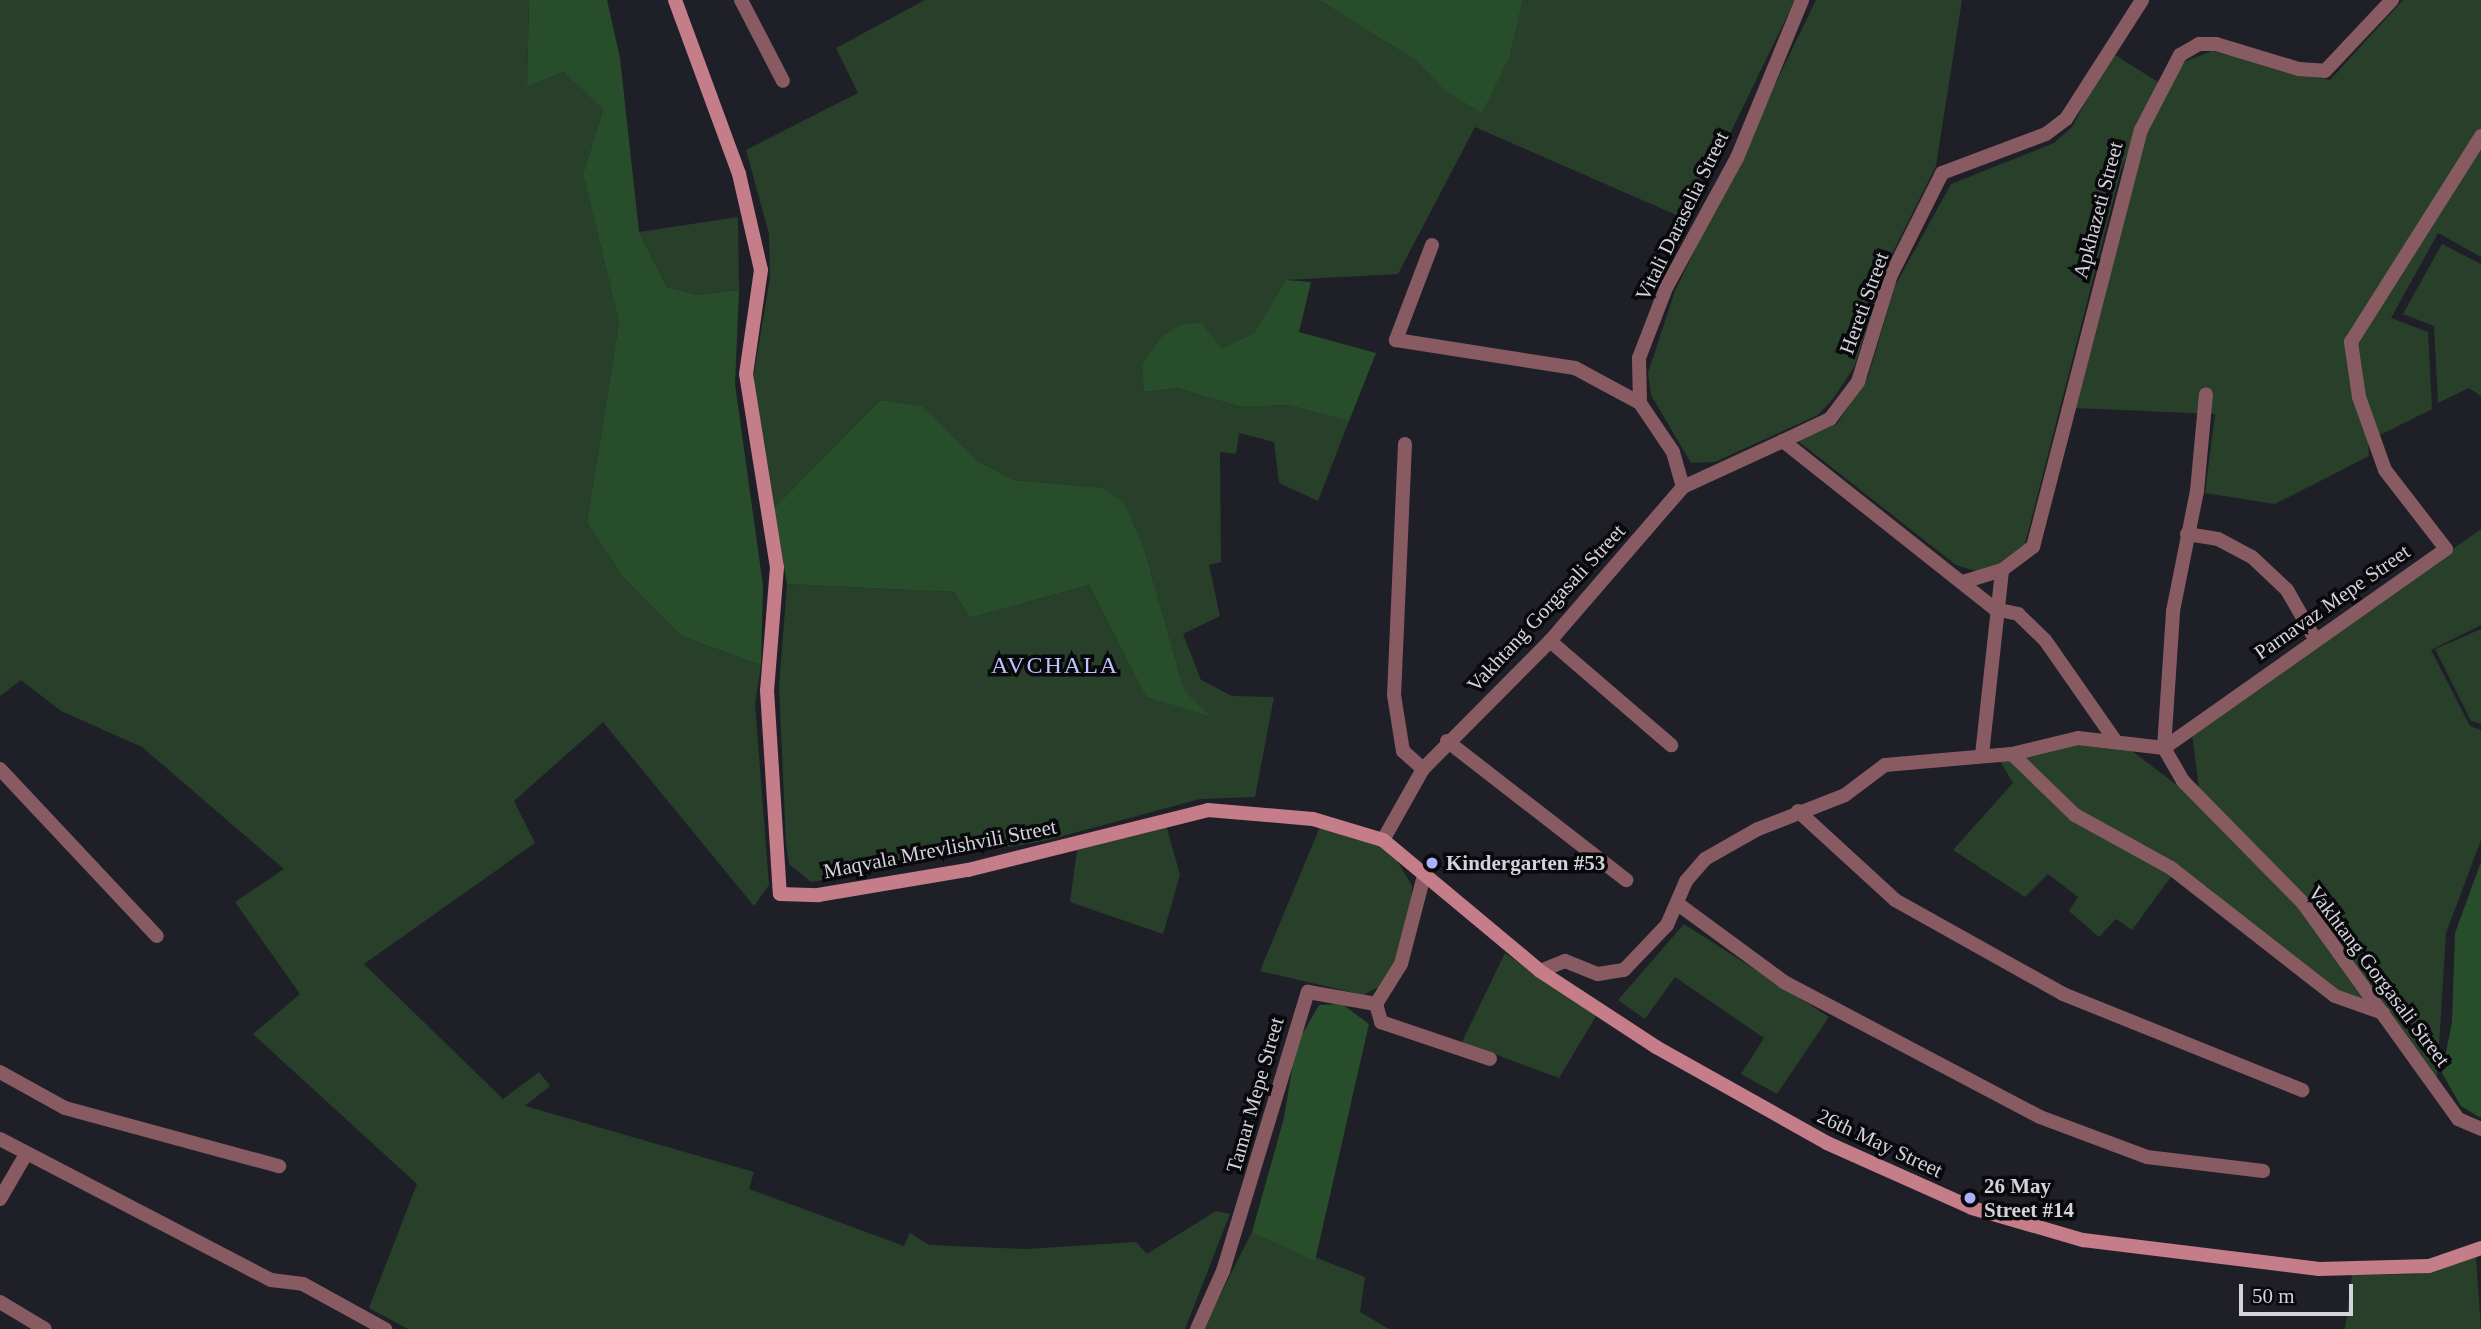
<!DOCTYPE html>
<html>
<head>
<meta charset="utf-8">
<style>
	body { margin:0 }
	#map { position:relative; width:2481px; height:1329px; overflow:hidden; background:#1f1f28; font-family:Georgia,serif }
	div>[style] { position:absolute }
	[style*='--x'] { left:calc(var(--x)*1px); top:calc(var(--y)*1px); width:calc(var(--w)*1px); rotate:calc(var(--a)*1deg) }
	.green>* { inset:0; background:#284029 }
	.forest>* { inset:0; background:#284d2b }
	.street>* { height:14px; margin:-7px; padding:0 7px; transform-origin:7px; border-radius:7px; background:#885b63 }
	.secondary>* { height:14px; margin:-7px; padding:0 7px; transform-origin:7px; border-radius:7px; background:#c47d89 }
	.dots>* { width:19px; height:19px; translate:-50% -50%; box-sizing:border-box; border:4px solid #09090d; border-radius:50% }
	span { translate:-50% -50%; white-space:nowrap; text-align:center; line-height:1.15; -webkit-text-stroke:7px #09090d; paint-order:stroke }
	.street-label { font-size:21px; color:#d3d3d9 }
	.poi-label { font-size:21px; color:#d3d3d9; font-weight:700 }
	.left { translate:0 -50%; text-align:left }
	.quarter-label { font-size:24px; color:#bdc3fc; letter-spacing:2px }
	.scale { position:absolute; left:2239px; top:1284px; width:114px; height:32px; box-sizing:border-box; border:4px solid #d3d3d9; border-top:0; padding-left:9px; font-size:21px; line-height:24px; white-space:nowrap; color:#d3d3d9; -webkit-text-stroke:5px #09090d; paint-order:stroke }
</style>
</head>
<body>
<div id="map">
	<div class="green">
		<div style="clip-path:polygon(0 0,529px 0,527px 86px,564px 72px,603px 110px,583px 174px,619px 322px,587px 523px,624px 578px,681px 636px,761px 665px,755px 704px,769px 885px,754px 906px,603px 722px,514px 801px,535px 843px,364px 964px,503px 1099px,539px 1072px,550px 1086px,525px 1106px,754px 1172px,749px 1189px,904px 1246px,910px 1233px,929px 1245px,1026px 1249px,1136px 1242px,1147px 1254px,1216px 1211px,1230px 1214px,1185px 1329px,408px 1329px,369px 1308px,417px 1184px,253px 1034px,300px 994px,235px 902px,284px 869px,142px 747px,61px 711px,21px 680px,0 696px)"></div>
		<div style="clip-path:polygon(925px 0,1319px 0,1415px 60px,1444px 90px,1510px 55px,1523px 0,1795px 0,1688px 220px,1475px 127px,1398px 274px,1286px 280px,1254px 333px,1222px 348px,1201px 324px,1160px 338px,1142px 364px,1144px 392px,1177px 388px,1241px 407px,1288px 405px,1349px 421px,1318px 501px,1279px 483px,1274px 442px,1239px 433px,1236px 454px,1220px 452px,1221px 562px,1209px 565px,1220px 616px,1183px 634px,1201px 680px,1232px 696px,1274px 697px,1255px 797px,1200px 799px,1048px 840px,811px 882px,789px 864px,786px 843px,779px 687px,787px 584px,954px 592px,970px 618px,1089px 585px,1146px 697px,1209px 715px,1184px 690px,1145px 552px,1103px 488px,1013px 480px,978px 461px,922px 406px,880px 400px,774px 508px,753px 380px,770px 277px,769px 234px,746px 150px,858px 93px,836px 48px)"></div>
		<div style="clip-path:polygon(1816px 0,1962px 0,1936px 166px,1892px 254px,1854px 367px,1833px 399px,1818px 415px,1715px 462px,1691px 463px,1651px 395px,1648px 373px,1675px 291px)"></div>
		<div style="clip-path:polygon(2403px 0,2481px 0,2481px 257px,2438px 233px,2391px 318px,2428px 332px,2432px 409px,2368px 441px,2369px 456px,2275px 504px,2205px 493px,2215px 414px,2074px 408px,2145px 134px,2184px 62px,2212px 51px,2330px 80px)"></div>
		<div style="clip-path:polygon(2112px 53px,2158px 82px,2121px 170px,2025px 544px,1995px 566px,1976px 571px,1956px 565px,1798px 441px,1837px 424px,1868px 377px,1895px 286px,1951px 184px,2054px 143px,2072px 127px)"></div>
		<div style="clip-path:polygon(738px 217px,739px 290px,696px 295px,667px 287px,639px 232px)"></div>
		<div style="clip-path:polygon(2442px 244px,2481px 264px,2481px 396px,2469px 388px,2438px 403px,2434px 326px,2403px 314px)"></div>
		<div style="clip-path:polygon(2481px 529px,2481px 625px,2431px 650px,2470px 726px,2481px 730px,2481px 840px,2446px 933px,2437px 1077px,2424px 1084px,2379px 1019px,2302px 980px,2207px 886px,2201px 894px,2173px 874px,2132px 930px,2116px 919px,2099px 937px,2069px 911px,2078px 897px,2048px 874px,2025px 897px,1953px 850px,2013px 783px,1997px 756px,2104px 739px,2120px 742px,2182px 789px,2199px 789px,2192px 733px)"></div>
		<div style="clip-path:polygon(2481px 629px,2481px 724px,2471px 721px,2435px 649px)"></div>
		<div style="clip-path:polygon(1166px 825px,1180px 875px,1163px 934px,1070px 902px,1077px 850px)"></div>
		<div style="clip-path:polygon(1320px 827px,1369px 838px,1392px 852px,1412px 886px,1411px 927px,1383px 985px,1363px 995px,1260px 971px)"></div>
		<div style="clip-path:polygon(1684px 924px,1829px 1017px,1777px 1094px,1741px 1074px,1764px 1038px,1675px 977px,1645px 1019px,1618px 1000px)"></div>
		<div style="clip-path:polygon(1505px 953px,1596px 1016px,1559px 1078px,1462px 1042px)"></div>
		<div style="clip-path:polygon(1252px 1232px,1365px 1277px,1360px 1312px,1389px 1329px,1203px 1329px)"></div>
		<div style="clip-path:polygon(2476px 1257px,2481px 1329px,2345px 1329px,2352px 1275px,2418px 1274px)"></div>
	</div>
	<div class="forest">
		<div style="clip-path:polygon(529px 0,607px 0,620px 58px,639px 232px,667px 287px,696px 295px,739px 290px,735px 384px,763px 586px,761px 665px,681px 636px,624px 578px,587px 523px,619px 322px,583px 174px,603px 110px,564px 72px,527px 86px)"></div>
		<div style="clip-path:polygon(1319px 0,1523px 0,1510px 55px,1482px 113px,1444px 90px,1415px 60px)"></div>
		<div style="clip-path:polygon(1286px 280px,1311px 282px,1299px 332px,1376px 353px,1349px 421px,1288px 405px,1241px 407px,1177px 388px,1144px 392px,1142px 364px,1160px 338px,1182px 324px,1201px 323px,1222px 348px,1254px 333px)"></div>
		<div style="clip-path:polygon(880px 400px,922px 406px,978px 461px,1013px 480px,1103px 488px,1124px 503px,1145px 552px,1184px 690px,1210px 716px,1146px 697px,1089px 585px,970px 618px,954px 592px,787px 584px,774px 508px)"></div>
		<div style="clip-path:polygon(2481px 862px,2481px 1117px,2479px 1117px,2461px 1106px,2442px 1073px,2452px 1022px,2455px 933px)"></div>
		<div style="clip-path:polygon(1342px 1004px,1369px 1024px,1315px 1261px,1252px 1232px,1284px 1118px,1296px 1045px,1319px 1005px)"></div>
	</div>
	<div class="street">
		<div style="--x:741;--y:0;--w:91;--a:62.6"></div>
		<div style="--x:1432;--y:245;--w:102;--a:110.8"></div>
		<div style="--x:1396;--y:340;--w:181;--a:8.9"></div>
		<div style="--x:1575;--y:368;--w:74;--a:28.3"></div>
		<div style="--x:1783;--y:441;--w:52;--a:-25.1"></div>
		<div style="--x:1830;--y:419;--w:46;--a:-52.9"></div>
		<div style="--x:1858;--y:382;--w:112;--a:-72.9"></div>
		<div style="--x:1891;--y:275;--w:114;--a:-63.4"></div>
		<div style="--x:1942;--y:173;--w:111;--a:-20.6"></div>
		<div style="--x:2046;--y:134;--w:25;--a:-37"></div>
		<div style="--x:2066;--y:119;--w:141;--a:-57.4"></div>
		<div style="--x:1405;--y:444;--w:251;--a:92.5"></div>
		<div style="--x:1394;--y:695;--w:57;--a:80.9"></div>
		<div style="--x:1403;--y:751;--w:27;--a:42"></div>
		<div style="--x:1683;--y:487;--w:36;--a:-106"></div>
		<div style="--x:1673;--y:452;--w:59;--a:-124"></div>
		<div style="--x:1640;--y:403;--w:45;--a:-91.3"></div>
		<div style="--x:1639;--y:358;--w:75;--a:-68.9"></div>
		<div style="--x:1666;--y:288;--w:148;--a:-61.4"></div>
		<div style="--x:1737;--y:158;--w:171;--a:-67.6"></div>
		<div style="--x:2187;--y:534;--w:31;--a:9"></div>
		<div style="--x:2218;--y:539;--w:38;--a:28"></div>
		<div style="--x:2252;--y:557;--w:48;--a:43.3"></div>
		<div style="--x:2287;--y:590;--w:56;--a:60.3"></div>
		<div style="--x:1963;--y:582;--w:41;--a:-17.1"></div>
		<div style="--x:2002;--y:570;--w:39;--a:-37"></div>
		<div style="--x:2033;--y:547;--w:431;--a:-75.5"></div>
		<div style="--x:2141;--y:130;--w:85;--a:-62.5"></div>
		<div style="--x:2180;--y:55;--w:22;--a:-30"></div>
		<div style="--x:2199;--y:44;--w:17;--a:0"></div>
		<div style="--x:2216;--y:44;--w:87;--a:16.8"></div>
		<div style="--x:2299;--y:69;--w:26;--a:4"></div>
		<div style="--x:2325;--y:71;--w:98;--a:-46.7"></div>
		<div style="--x:1550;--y:641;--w:160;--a:40.7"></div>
		<div style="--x:1447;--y:741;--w:227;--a:37.8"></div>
		<div style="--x:2164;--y:748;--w:345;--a:-35.2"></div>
		<div style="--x:2446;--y:549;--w:100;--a:-127.7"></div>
		<div style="--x:2385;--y:470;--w:77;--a:-109.6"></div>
		<div style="--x:2359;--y:397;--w:56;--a:-98.3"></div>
		<div style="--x:2351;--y:342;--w:244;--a:-57.7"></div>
		<div style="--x:2164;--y:748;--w:38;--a:60"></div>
		<div style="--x:2183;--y:781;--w:171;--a:45.5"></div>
		<div style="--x:2303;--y:903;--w:266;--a:54.3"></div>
		<div style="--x:2458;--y:1119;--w:25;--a:23"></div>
		<div style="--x:2164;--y:748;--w:137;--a:-86.2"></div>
		<div style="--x:2173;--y:611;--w:122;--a:-78.7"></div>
		<div style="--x:2197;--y:491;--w:97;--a:-84.7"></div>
		<div style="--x:2012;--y:754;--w:88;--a:44.1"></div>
		<div style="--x:2075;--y:815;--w:110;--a:28.9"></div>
		<div style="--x:2171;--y:868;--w:208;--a:38"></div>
		<div style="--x:2335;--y:996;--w:51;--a:19.5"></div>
		<div style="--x:1982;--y:755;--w:186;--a:-83.8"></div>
		<div style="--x:0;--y:769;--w:229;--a:46.8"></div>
		<div style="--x:1798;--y:811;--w:132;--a:42.5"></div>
		<div style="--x:1895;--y:900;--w:193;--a:29.2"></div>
		<div style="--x:2063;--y:994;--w:258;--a:21.9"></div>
		<div style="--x:1383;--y:840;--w:81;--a:-60.6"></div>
		<div style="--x:1423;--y:769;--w:180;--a:-45.2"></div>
		<div style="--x:1550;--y:641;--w:203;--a:-49.2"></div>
		<div style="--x:1683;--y:487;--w:110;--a:-24.7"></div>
		<div style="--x:1783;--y:441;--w:270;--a:38.4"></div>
		<div style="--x:1995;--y:609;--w:24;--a:12"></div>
		<div style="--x:2018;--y:614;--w:37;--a:44"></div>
		<div style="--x:2045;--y:640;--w:121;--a:55.1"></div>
		<div style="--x:1678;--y:904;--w:132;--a:36.3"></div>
		<div style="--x:1784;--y:982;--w:289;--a:27.8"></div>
		<div style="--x:2040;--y:1117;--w:114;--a:20.5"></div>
		<div style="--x:2147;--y:1157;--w:117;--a:6.9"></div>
		<div style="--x:1540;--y:971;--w:27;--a:-22"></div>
		<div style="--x:1565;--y:961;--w:35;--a:22"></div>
		<div style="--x:1598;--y:974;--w:26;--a:-9"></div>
		<div style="--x:1624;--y:970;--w:62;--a:-46.3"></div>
		<div style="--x:1667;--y:925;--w:48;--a:-66.6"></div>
		<div style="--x:1686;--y:881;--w:29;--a:-49"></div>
		<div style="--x:1705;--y:859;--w:61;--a:-29.5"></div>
		<div style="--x:1758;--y:829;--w:93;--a:-21.3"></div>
		<div style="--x:1845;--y:795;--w:50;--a:-36.9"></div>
		<div style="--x:1885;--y:765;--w:127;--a:-5"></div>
		<div style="--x:2012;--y:754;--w:68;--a:-13.6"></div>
		<div style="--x:2078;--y:738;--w:87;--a:6.6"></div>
		<div style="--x:1376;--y:1004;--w:47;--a:-58"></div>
		<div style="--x:1401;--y:964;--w:95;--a:-75.4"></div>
		<div style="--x:1376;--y:1004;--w:19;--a:74"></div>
		<div style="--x:1381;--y:1022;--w:115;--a:18.7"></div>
		<div style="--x:0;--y:1072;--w:74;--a:29"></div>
		<div style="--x:65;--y:1108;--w:222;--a:15.2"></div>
		<div style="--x:0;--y:1139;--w:305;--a:27.5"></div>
		<div style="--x:271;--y:1280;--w:32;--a:7"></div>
		<div style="--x:303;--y:1284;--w:94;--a:28.8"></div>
		<div style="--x:0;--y:1199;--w:50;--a:-59.8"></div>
		<div style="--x:0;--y:1302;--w:52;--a:31"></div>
		<div style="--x:1197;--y:1329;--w:64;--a:-65.9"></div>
		<div style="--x:1223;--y:1271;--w:292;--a:-73.1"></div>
		<div style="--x:1308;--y:992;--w:69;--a:10"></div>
	</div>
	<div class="secondary">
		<div style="--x:675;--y:0;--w:185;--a:69.8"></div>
		<div style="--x:739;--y:174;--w:98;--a:77.1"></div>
		<div style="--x:761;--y:270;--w:105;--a:98.2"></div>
		<div style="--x:746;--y:374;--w:195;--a:80.9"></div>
		<div style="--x:777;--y:567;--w:123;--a:94.6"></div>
		<div style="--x:767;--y:690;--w:204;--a:86.4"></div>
		<div style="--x:780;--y:894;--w:38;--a:2"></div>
		<div style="--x:818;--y:895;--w:152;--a:-9.5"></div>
		<div style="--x:968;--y:870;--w:247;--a:-14"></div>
		<div style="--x:1208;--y:810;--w:105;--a:4.9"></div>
		<div style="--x:1313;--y:819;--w:73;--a:16.7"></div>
		<div style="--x:1383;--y:840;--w:204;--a:39.8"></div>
		<div style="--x:1540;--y:971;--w:139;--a:33.2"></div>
		<div style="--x:1656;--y:1047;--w:196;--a:29.3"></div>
		<div style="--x:1827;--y:1143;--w:159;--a:24.1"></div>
		<div style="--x:1972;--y:1208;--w:116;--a:16.1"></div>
		<div style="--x:2083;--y:1240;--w:238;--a:7"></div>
		<div style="--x:2319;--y:1269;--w:110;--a:-1.6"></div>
		<div style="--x:2429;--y:1266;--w:55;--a:-19.1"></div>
	</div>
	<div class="dots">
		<div style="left:1432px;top:863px;background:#a9b0fc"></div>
		<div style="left:1970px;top:1198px;background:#a9b0fc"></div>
	</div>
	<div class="street-label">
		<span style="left:2098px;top:210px;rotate:-75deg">Apkhazeti Street</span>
		<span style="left:1682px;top:216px;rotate:-64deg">Vitali Daraselia Street</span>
		<span style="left:1864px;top:303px;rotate:-70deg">Hereti Street</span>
		<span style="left:2332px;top:602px;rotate:-35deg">Parnavaz Mepe Street</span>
		<span style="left:1546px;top:608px;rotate:-47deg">Vakhtang Gorgasali Street</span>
		<span style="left:940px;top:849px;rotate:-11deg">Maqvala Mrevlishvili Street</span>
		<span style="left:2379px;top:976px;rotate:53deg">Vakhtang Gorgasali Street</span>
		<span style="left:1255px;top:1095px;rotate:-74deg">Tamar Mepe Street</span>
		<span style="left:1880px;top:1143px;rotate:25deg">26th May Street</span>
	</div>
	<div class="poi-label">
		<span class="left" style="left:1446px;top:863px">Kindergarten #53</span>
		<span class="left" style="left:1984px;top:1198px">26 May<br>Street #14</span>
	</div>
	<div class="quarter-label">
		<span style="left:1055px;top:666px">AVCHALA</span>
	</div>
	<div class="scale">50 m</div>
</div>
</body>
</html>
